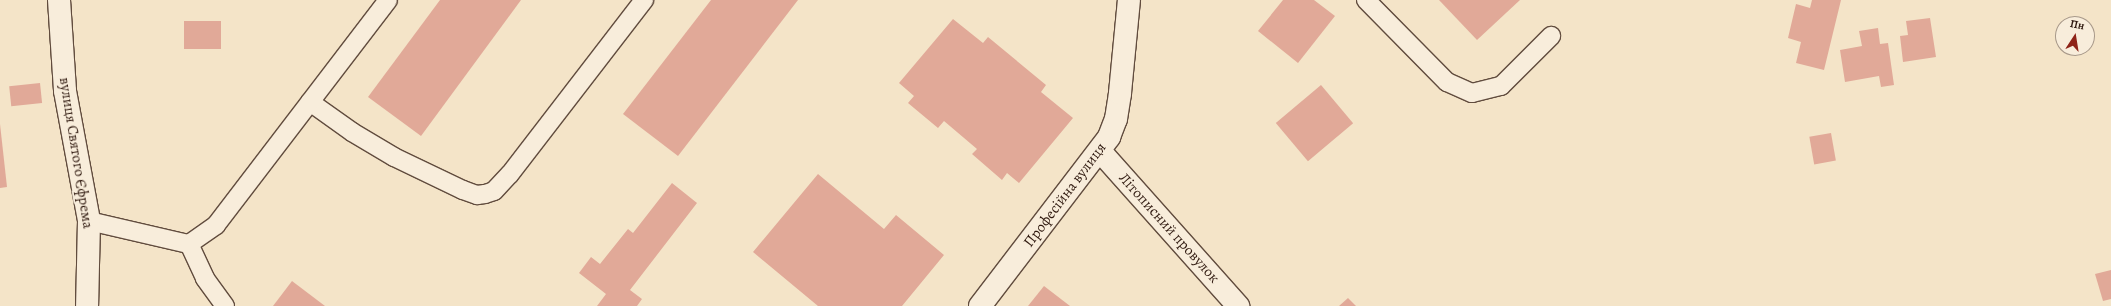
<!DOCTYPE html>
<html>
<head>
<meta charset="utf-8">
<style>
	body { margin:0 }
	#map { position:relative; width:2111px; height:306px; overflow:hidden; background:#f4e4c8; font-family:Alegreya,serif }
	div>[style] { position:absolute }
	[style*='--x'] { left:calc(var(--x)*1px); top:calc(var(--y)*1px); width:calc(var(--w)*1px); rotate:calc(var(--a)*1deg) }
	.building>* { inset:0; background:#e1a998; transform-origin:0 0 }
	.roads { filter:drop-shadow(1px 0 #614c3e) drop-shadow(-1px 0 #614c3e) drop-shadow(0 1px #614c3e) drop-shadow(0 -1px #614c3e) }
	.service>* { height:18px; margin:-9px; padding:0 9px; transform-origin:9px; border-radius:9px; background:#f8eddb }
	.minor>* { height:22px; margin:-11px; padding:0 11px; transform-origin:11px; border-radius:11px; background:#f8eddb }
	span { translate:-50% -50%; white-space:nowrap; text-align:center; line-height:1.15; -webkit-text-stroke:3.5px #f8eddb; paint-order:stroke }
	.street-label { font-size:15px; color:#301a10 }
	.north { position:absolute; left:2055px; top:16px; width:40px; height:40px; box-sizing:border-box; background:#f8eddb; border:1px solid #a8998a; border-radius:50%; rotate:12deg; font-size:11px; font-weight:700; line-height:16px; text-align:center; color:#301a10 }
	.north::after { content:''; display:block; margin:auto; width:14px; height:18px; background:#8f2418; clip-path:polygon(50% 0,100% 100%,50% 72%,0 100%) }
</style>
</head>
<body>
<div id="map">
	<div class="building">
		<div style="clip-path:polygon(440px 0,521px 0,421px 136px,368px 97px)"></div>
		<div style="clip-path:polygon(711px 0,798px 0,678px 156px,623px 114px)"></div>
		<div style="clip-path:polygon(1283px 0,1314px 0,1335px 16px,1298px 63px,1258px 31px)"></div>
		<div style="clip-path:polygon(1439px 0,1520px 0,1477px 40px)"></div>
		<div style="clip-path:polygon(1812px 0,1841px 0,1824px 70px,1796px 63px,1801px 42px,1788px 38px,1796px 4px,1810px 8px)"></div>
		<div style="clip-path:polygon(1930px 18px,1936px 57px,1903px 62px,1900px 36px,1908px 35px,1906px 21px)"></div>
		<div style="clip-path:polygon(953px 19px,983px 43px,988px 37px,1046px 85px,1041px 92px,1073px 118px,1019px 183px,1007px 173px,1002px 180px,972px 154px,977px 149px,944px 121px,938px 128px,908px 103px,914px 96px,899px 83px)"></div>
		<div style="left:184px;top:21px;width:37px;height:28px"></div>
		<div style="clip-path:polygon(1878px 28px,1880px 44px,1888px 43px,1894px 85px,1881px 87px,1879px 76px,1845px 82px,1840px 50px,1862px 46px,1859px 31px)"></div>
		<div style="left:40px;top:83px;width:20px;height:31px;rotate:84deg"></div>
		<div style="left:1321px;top:85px;width:50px;height:59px;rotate:50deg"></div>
		<div style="clip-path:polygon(0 124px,7px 187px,0 188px)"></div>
		<div style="left:1831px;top:133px;width:28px;height:22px;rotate:80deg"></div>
		<div style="clip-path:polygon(818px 174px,884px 229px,896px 215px,944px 255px,902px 306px,818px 306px,753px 252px)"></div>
		<div style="clip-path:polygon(672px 183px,697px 203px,630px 290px,642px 299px,637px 306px,597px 306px,606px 294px,579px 273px,591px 257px,600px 264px,628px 229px,633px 233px)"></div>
		<div style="clip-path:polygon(2111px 270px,2111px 299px,2103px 301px,2095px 274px)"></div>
		<div style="clip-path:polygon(292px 281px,325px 306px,273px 306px)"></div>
		<div style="clip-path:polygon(1044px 286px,1070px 306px,1028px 306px)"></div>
		<div style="clip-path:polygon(1348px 298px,1356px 306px,1339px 306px)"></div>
	</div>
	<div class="roads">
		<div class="service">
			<div style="--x:1366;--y:0;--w:115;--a:45.4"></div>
			<div style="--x:1447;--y:82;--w:27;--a:24"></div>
			<div style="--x:1472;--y:93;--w:30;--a:-14"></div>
			<div style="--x:1501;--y:86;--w:71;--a:-45"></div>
			<div style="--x:310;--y:102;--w:52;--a:35.5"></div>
			<div style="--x:352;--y:132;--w:49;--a:30.8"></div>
			<div style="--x:394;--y:157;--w:76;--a:25.6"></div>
			<div style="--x:463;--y:190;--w:15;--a:20"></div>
			<div style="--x:477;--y:195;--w:8;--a:-7"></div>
			<div style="--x:485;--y:194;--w:9;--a:-18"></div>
			<div style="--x:494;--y:191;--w:23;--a:-47"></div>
			<div style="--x:510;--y:174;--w:220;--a:-52.4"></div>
			<div style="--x:89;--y:221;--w:103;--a:13"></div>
			<div style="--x:225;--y:306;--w:34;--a:-126"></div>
			<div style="--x:205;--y:278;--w:38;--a:-115"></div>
			<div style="--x:189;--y:244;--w:33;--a:-35"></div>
			<div style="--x:216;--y:225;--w:283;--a:-52.6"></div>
		</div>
		<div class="minor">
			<div style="--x:59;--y:0;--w:91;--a:86.2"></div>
			<div style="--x:65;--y:91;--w:132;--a:79.5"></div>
			<div style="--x:89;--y:221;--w:85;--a:91.3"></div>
			<div style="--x:1100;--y:151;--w:208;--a:48.3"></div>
			<div style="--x:980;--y:306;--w:213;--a:-52.6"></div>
			<div style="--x:1109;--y:137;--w:19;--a:-69"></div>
			<div style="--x:1116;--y:119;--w:26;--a:-81"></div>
			<div style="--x:1120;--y:93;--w:93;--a:-84.5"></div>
		</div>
	</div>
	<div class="street-label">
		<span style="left:76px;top:153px;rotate:81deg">вулиця Святого Єфрема</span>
		<span style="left:1065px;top:195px;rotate:-53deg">Професійна вулиця</span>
		<span style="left:1169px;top:228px;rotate:48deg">Літописний провулок</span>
	</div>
	<div class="north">Пн</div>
</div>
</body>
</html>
